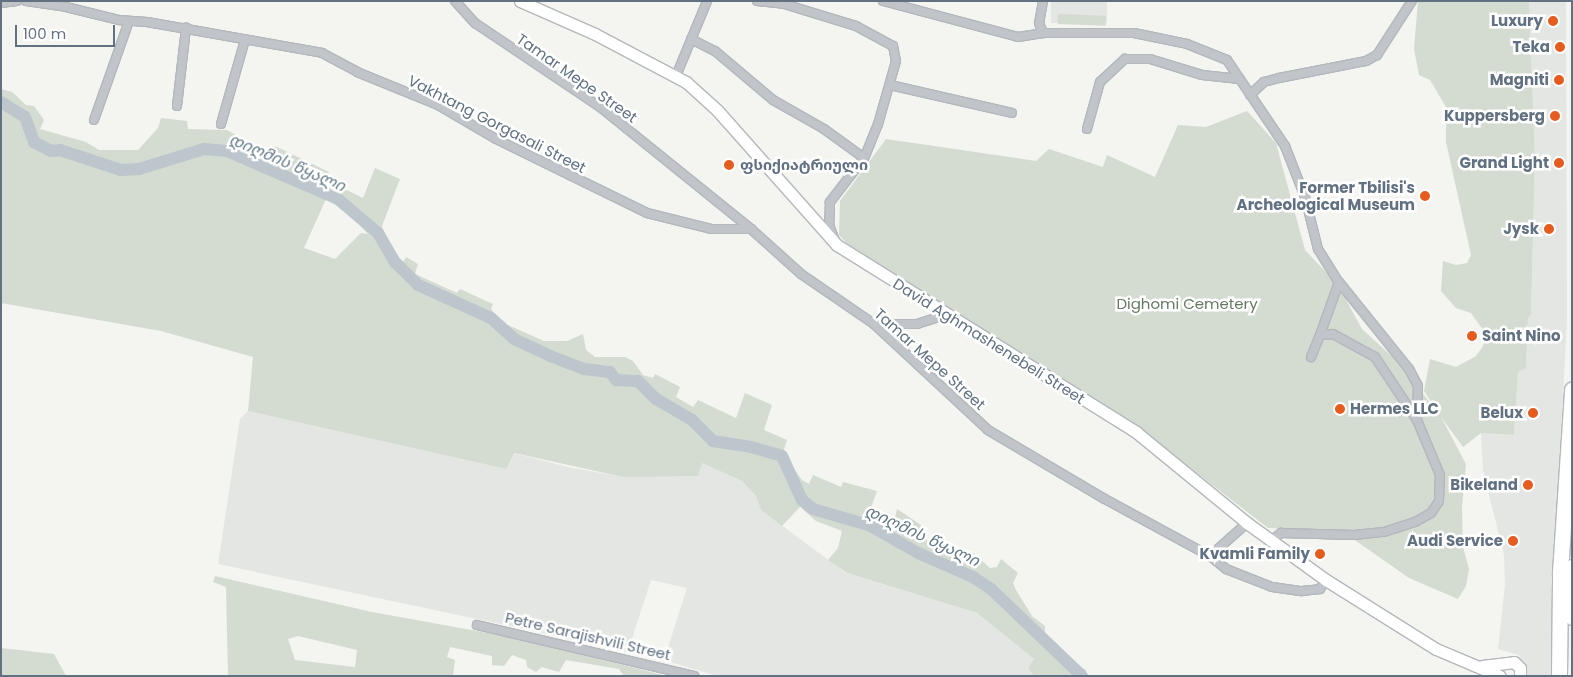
<!DOCTYPE html>
<html>
<head>
<meta charset="utf-8">
<style>
	body { margin:0 }
	#map { position:relative; width:1573px; height:677px; overflow:hidden; background:#f4f4f0; font-family:Poppins,"Noto Sans Georgian",sans-serif }
	div>[style] { position:absolute }
	[style*='--x'] { left:calc(var(--x)*1px); top:calc(var(--y)*1px); width:calc(var(--w)*1px); rotate:calc(var(--a)*1deg) }
	.built>* { inset:0; background:#e4e6e3; transform-origin:0 0 }
	.green>* { inset:0; background:#d4dbd1; transform-origin:0 0 }
	.river>* { height:12px; margin:-6px; padding:0 6px; transform-origin:6px; border-radius:6px; background:#bcc6cc }
	.roads { filter:drop-shadow(1px 0 #b3b8bd) drop-shadow(-1px 0 #b3b8bd) drop-shadow(0 1px #b3b8bd) drop-shadow(0 -1px #b3b8bd) }
	.street>* { height:8px; margin:-4px; padding:0 4px; transform-origin:4px; border-radius:4px; background:#c1c4c8 }
	.secondary>* { height:11px; margin:-5.5px; padding:0 5.5px; transform-origin:5.5px; border-radius:5.5px; background:#fff }
	.highway>* { height:15px; margin:-7.5px; padding:0 7.5px; transform-origin:7.5px; border-radius:7.5px; background:#fff }
	.dots>* { width:14px; height:14px; translate:-50% -50%; box-sizing:border-box; border:2px solid #fff; border-radius:50% }
	span { translate:-50% -50%; white-space:nowrap; text-align:center; line-height:1.15; -webkit-text-stroke:5px #fff; paint-order:stroke }
	.poi-label { font-size:15px; color:#627182; font-weight:700 }
	.right { translate:-100% -50%; text-align:right }
	.left { translate:0 -50%; text-align:left }
	.street-label { font-size:15px; color:#627182 }
	.park-label { font-size:15px; color:#647961 }
	.water-label { font-size:16px; color:#637a86; font-style:italic }
	.frame { position:absolute; inset:0; border:2px solid #627182; pointer-events:none }
	.scale { position:absolute; left:15px; top:25px; width:100px; height:22px; box-sizing:border-box; border:2px solid #627182; border-top:0; padding-left:6px; font-size:15px; line-height:18px; white-space:nowrap; color:#627182; -webkit-text-stroke:4px #fff; paint-order:stroke }
</style>
</head>
<body>
<div id="map">
	<div class="built">
		<div style="left:1051px;top:1px;width:56px;height:22px"></div>
		<div style="clip-path:polygon(1529px 1px,1566px 1px,1567px 317px,1554px 580px,1555px 676px,1523px 676px,1519px 655px,1498px 649px,1505px 585px,1504px 555px,1483px 470px,1481px 433px,1514px 435px,1518px 372px,1526px 368px,1528px 318px,1531px 315px,1535px 158px)"></div>
		<div style="clip-path:polygon(248px 411px,506px 469px,513px 453px,568px 467px,623px 477px,702px 463px,742px 481px,756px 496px,761px 510px,846px 573px,977px 613px,1034px 659px,1028px 668px,1034px 676px,717px 676px,664px 660px,687px 588px,651px 580px,628px 651px,218px 564px,240px 419px)"></div>
	</div>
	<div class="green">
		<div style="clip-path:polygon(1418px 1px,1529px 1px,1535px 158px,1531px 315px,1528px 318px,1526px 368px,1518px 372px,1514px 435px,1481px 433px,1463px 447px,1441px 417px,1466px 464px,1462px 507px,1463px 547px,1469px 569px,1466px 586px,1458px 599px,1409px 578px,1342px 531px,1268px 528px,1140px 429px,851px 248px,839px 235px,840px 201px,886px 139px,1036px 161px,1049px 149px,1103px 167px,1107px 155px,1155px 177px,1178px 125px,1206px 127px,1247px 111px,1276px 143px,1305px 250px,1338px 285px,1362px 329px,1396px 360px,1439px 414px,1424px 391px,1430px 359px,1456px 367px,1476px 356px,1483px 346px,1486px 334px,1471px 313px,1456px 308px,1441px 291px,1443px 261px,1456px 265px,1467px 263px,1471px 255px,1446px 142px,1446px 107px,1430px 80px,1419px 75px,1414px 49px)"></div>
		<div style="left:1058px;top:14px;width:48px;height:10px;rotate:2deg"></div>
		<div style="clip-path:polygon(evenodd,1px 89px,12px 92px,26px 105px,34px 106px,44px 120px,40px 129px,86px 142px,99px 150px,138px 150px,158px 128px,161px 118px,187px 121px,188px 129px,227px 130px,270px 155px,275px 146px,329px 172px,326px 180px,363px 198px,375px 168px,400px 179px,382px 226px,392px 252px,402px 264px,406px 257px,418px 264px,415px 274px,457px 293px,460px 289px,493px 304px,491px 309px,501px 322px,544px 341px,567px 341px,583px 334px,586px 350px,595px 357px,625px 357px,633px 361px,643px 375px,653px 378px,655px 374px,680px 387px,676px 397px,693px 407px,698px 400px,736px 418px,745px 393px,772px 405px,764px 430px,787px 440px,783px 453px,802px 480px,809px 484px,813px 475px,841px 487px,843px 482px,877px 491px,868px 516px,881px 523px,895px 518px,897px 509px,921px 525px,919px 535px,945px 551px,961px 558px,967px 558px,972px 552px,990px 568px,997px 567px,1001px 559px,1018px 573px,1013px 583px,1016px 590px,1032px 616px,1045px 626px,1045px 633px,1078px 666px,1086px 670px,1086px 676px,1034px 676px,1028px 668px,1034px 659px,977px 613px,847px 573px,828px 560px,838px 548px,842px 531px,816px 521px,800px 507px,782px 526px,761px 510px,756px 496px,742px 481px,702px 463px,698px 476px,623px 477px,514px 453px,506px 469px,248px 411px,253px 357px,161px 331px,1px 303px,1px 89px,326px 199px,347px 212px,368px 234px,361px 233px,335px 259px,304px 248px,326px 199px)"></div>
		<div style="clip-path:polygon(evenodd,215px 576px,372px 612px,510px 637px,667px 676px,679px 676px,624px 676px,619px 669px,566px 660px,559px 672px,542px 667px,536px 672px,527px 667px,526px 660px,512px 655px,504px 666px,492px 665px,492px 656px,450px 647px,447px 657px,455px 660px,453px 676px,228px 676px,226px 587px,213px 582px,215px 576px,298px 636px,357px 650px,355px 667px,295px 660px,288px 639px,298px 636px)"></div>
		<div style="clip-path:polygon(1px 648px,54px 654px,66px 676px,1px 676px)"></div>
	</div>
	<div class="river">
		<div style="--x:1;--y:102;--w:28;--a:32"></div>
		<div style="--x:25;--y:117;--w:27;--a:70"></div>
		<div style="--x:34;--y:142;--w:19;--a:28"></div>
		<div style="--x:51;--y:151;--w:9;--a:-6"></div>
		<div style="--x:60;--y:150;--w:64;--a:18.2"></div>
		<div style="--x:121;--y:170;--w:18;--a:-3"></div>
		<div style="--x:139;--y:169;--w:68;--a:-17.1"></div>
		<div style="--x:204;--y:149;--w:23;--a:5"></div>
		<div style="--x:227;--y:151;--w:121;--a:23.4"></div>
		<div style="--x:338;--y:199;--w:52;--a:40.4"></div>
		<div style="--x:378;--y:233;--w:34;--a:60"></div>
		<div style="--x:395;--y:262;--w:33;--a:45"></div>
		<div style="--x:418;--y:285;--w:80;--a:24.3"></div>
		<div style="--x:491;--y:318;--w:31;--a:42"></div>
		<div style="--x:514;--y:339;--w:40;--a:25"></div>
		<div style="--x:550;--y:356;--w:36;--a:21"></div>
		<div style="--x:584;--y:369;--w:26;--a:7"></div>
		<div style="--x:610;--y:372;--w:10;--a:53"></div>
		<div style="--x:616;--y:380;--w:22;--a:3"></div>
		<div style="--x:638;--y:381;--w:25;--a:45"></div>
		<div style="--x:656;--y:399;--w:42;--a:30.3"></div>
		<div style="--x:692;--y:420;--w:30;--a:45"></div>
		<div style="--x:713;--y:441;--w:38;--a:9"></div>
		<div style="--x:751;--y:447;--w:32;--a:16"></div>
		<div style="--x:782;--y:456;--w:48;--a:65.6"></div>
		<div style="--x:802;--y:500;--w:14;--a:39"></div>
		<div style="--x:813;--y:509;--w:60;--a:16.3"></div>
		<div style="--x:871;--y:526;--w:54;--a:29.9"></div>
		<div style="--x:918;--y:553;--w:60;--a:23.6"></div>
		<div style="--x:973;--y:577;--w:22;--a:34"></div>
		<div style="--x:991;--y:589;--w:126;--a:43.7"></div>
	</div>
	<div class="roads">
		<div class="street">
			<div style="--x:26;--y:1;--w:40;--a:8.5"></div>
			<div style="--x:66;--y:7;--w:55;--a:13.8"></div>
			<div style="--x:119;--y:20;--w:28;--a:4"></div>
			<div style="--x:147;--y:22;--w:178;--a:10"></div>
			<div style="--x:322;--y:53;--w:40;--a:28"></div>
			<div style="--x:357;--y:72;--w:87;--a:22.2"></div>
			<div style="--x:438;--y:105;--w:67;--a:30.4"></div>
			<div style="--x:496;--y:139;--w:168;--a:26.1"></div>
			<div style="--x:647;--y:213;--w:66;--a:14"></div>
			<div style="--x:711;--y:229;--w:40;--a:0"></div>
			<div style="--x:455;--y:1;--w:30;--a:48"></div>
			<div style="--x:475;--y:23;--w:151;--a:33.9"></div>
			<div style="--x:600;--y:107;--w:194;--a:38.9"></div>
			<div style="--x:751;--y:229;--w:67;--a:42"></div>
			<div style="--x:801;--y:274;--w:88;--a:34.4"></div>
			<div style="--x:874;--y:324;--w:156;--a:42.9"></div>
			<div style="--x:988;--y:430;--w:134;--a:30.6"></div>
			<div style="--x:1103;--y:498;--w:122;--a:28.5"></div>
			<div style="--x:1210;--y:556;--w:21;--a:39"></div>
			<div style="--x:1226;--y:569;--w:49;--a:21.4"></div>
			<div style="--x:1272;--y:587;--w:30;--a:8"></div>
			<div style="--x:1302;--y:591;--w:18;--a:-6"></div>
			<div style="--x:1320;--y:589;--w:11;--a:-56"></div>
			<div style="--x:757;--y:1;--w:27;--a:6"></div>
			<div style="--x:784;--y:4;--w:75;--a:17"></div>
			<div style="--x:856;--y:26;--w:42;--a:28.4"></div>
			<div style="--x:893;--y:46;--w:15;--a:79"></div>
			<div style="--x:896;--y:61;--w:66;--a:105.9"></div>
			<div style="--x:878;--y:124;--w:37;--a:112"></div>
			<div style="--x:864;--y:158;--w:56;--a:127.7"></div>
			<div style="--x:830;--y:202;--w:23;--a:92"></div>
			<div style="--x:829;--y:225;--w:19;--a:69"></div>
			<div style="--x:883;--y:1;--w:140;--a:14.9"></div>
			<div style="--x:1018;--y:37;--w:25;--a:-9"></div>
			<div style="--x:1043;--y:33;--w:91;--a:0"></div>
			<div style="--x:1134;--y:33;--w:54;--a:11.7"></div>
			<div style="--x:1187;--y:44;--w:43;--a:21.8"></div>
			<div style="--x:1227;--y:60;--w:104;--a:56"></div>
			<div style="--x:1285;--y:146;--w:55;--a:68.6"></div>
			<div style="--x:1305;--y:197;--w:54;--a:76"></div>
			<div style="--x:1318;--y:249;--w:39;--a:58"></div>
			<div style="--x:1339;--y:282;--w:112;--a:51.2"></div>
			<div style="--x:1409;--y:369;--w:19;--a:62"></div>
			<div style="--x:1418;--y:386;--w:34;--a:92"></div>
			<div style="--x:1043;--y:1;--w:22;--a:100"></div>
			<div style="--x:1039;--y:23;--w:11;--a:68"></div>
			<div style="--x:1;--y:3;--w:16;--a:-7"></div>
			<div style="--x:691;--y:39;--w:27;--a:27"></div>
			<div style="--x:715;--y:51;--w:76;--a:40.2"></div>
			<div style="--x:773;--y:100;--w:59;--a:29.6"></div>
			<div style="--x:824;--y:129;--w:49;--a:35.9"></div>
			<div style="--x:676;--y:76;--w:81;--a:-67.5"></div>
			<div style="--x:890;--y:85;--w:125;--a:12.9"></div>
			<div style="--x:1250;--y:95;--w:19;--a:-43"></div>
			<div style="--x:1264;--y:82;--w:16;--a:-15"></div>
			<div style="--x:1279;--y:78;--w:89;--a:-11.1"></div>
			<div style="--x:1366;--y:61;--w:13;--a:-29"></div>
			<div style="--x:1377;--y:55;--w:64;--a:-57.1"></div>
			<div style="--x:177;--y:106;--w:79;--a:-83.4"></div>
			<div style="--x:94;--y:120;--w:105;--a:-70.5"></div>
			<div style="--x:221;--y:124;--w:87;--a:-74.1"></div>
			<div style="--x:1087;--y:129;--w:49;--a:-74.5"></div>
			<div style="--x:1100;--y:82;--w:34;--a:-43"></div>
			<div style="--x:1125;--y:59;--w:25;--a:0"></div>
			<div style="--x:1150;--y:59;--w:54;--a:17.1"></div>
			<div style="--x:1202;--y:75;--w:38;--a:6"></div>
			<div style="--x:874;--y:324;--w:43;--a:0"></div>
			<div style="--x:917;--y:324;--w:32;--a:-18"></div>
			<div style="--x:1320;--y:335;--w:56;--a:-70.3"></div>
			<div style="--x:1271;--y:541;--w:13;--a:-39"></div>
			<div style="--x:1281;--y:533;--w:73;--a:1.6"></div>
			<div style="--x:1354;--y:535;--w:30;--a:-6"></div>
			<div style="--x:1384;--y:532;--w:33;--a:-18"></div>
			<div style="--x:1415;--y:522;--w:18;--a:-29"></div>
			<div style="--x:1431;--y:513;--w:14;--a:-56"></div>
			<div style="--x:1439;--y:501;--w:26;--a:-88"></div>
			<div style="--x:1440;--y:475;--w:60;--a:-112.7"></div>
			<div style="--x:1417;--y:420;--w:76;--a:-123.7"></div>
			<div style="--x:1375;--y:357;--w:48;--a:-151.3"></div>
			<div style="--x:1333;--y:334;--w:13;--a:176"></div>
			<div style="--x:1320;--y:335;--w:24;--a:112"></div>
			<div style="--x:1210;--y:556;--w:50;--a:-41.7"></div>
			<div style="--x:477;--y:625;--w:223;--a:13.2"></div>
		</div>
		<div class="secondary">
			<div style="--x:520;--y:1;--w:82;--a:23.7"></div>
			<div style="--x:595;--y:34;--w:103;--a:27.8"></div>
			<div style="--x:686;--y:82;--w:42;--a:42.1"></div>
			<div style="--x:717;--y:110;--w:181;--a:48.4"></div>
			<div style="--x:837;--y:245;--w:353;--a:32"></div>
			<div style="--x:1136;--y:432;--w:144;--a:39.3"></div>
			<div style="--x:1247;--y:523;--w:97;--a:35.8"></div>
			<div style="--x:1326;--y:580;--w:130;--a:32.1"></div>
			<div style="--x:1436;--y:649;--w:69;--a:22.9"></div>
			<div style="--x:1482;--y:666;--w:32;--a:-7"></div>
			<div style="--x:1514;--y:662;--w:8;--a:45"></div>
			<div style="--x:1520;--y:668;--w:8;--a:90"></div>
		</div>
		<div class="highway">
			<div style="--x:1572;--y:567;--w:50;--a:90"></div>
			<div style="--x:1559;--y:676;--w:104;--a:-89.4"></div>
			<div style="--x:1560;--y:572;--w:183;--a:-86.2"></div>
		</div>
	</div>
	<div class="dots">
		<div style="left:1553px;top:21px;background:#e65c1e"></div>
		<div style="left:1560px;top:47px;background:#e65c1e"></div>
		<div style="left:1559px;top:80px;background:#e65c1e"></div>
		<div style="left:1555px;top:116px;background:#e65c1e"></div>
		<div style="left:1559px;top:163px;background:#e65c1e"></div>
		<div style="left:729px;top:165px;background:#e65c1e"></div>
		<div style="left:1425px;top:196px;background:#e65c1e"></div>
		<div style="left:1549px;top:229px;background:#e65c1e"></div>
		<div style="left:1472px;top:336px;background:#e65c1e"></div>
		<div style="left:1340px;top:409px;background:#e65c1e"></div>
		<div style="left:1533px;top:413px;background:#e65c1e"></div>
		<div style="left:1528px;top:485px;background:#e65c1e"></div>
		<div style="left:1513px;top:541px;background:#e65c1e"></div>
		<div style="left:1320px;top:554px;background:#e65c1e"></div>
	</div>
	<div class="poi-label">
		<span class="right" style="left:1543px;top:21px">Luxury</span>
		<span class="right" style="left:1550px;top:47px">Teka</span>
		<span class="right" style="left:1549px;top:80px">Magniti</span>
		<span class="right" style="left:1545px;top:116px">Kuppersberg</span>
		<span class="right" style="left:1549px;top:163px">Grand Light</span>
		<span class="left" style="left:740px;top:165px">ფსიქიატრიული</span>
		<span class="right" style="left:1415px;top:196px">Former Tbilisi's<br>Archeological Museum</span>
		<span class="right" style="left:1539px;top:229px">Jysk</span>
		<span class="left" style="left:1482px;top:336px">Saint Nino</span>
		<span class="left" style="left:1350px;top:409px">Hermes LLC</span>
		<span class="right" style="left:1523px;top:413px">Belux</span>
		<span class="right" style="left:1518px;top:485px">Bikeland</span>
		<span class="right" style="left:1503px;top:541px">Audi Service</span>
		<span class="right" style="left:1310px;top:554px">Kvamli Family</span>
	</div>
	<div class="street-label">
		<span style="left:577px;top:78px;rotate:35deg">Tamar Mepe Street</span>
		<span style="left:497px;top:124px;rotate:27deg">Vakhtang Gorgasali Street</span>
		<span style="left:989px;top:341px;rotate:32deg">David Aghmashenebeli Street</span>
		<span style="left:930px;top:359px;rotate:42deg">Tamar Mepe Street</span>
		<span style="left:588px;top:636px;rotate:13deg">Petre Sarajishvili Street</span>
	</div>
	<div class="park-label">
		<span style="left:1187px;top:304px">Dighomi Cemetery</span>
	</div>
	<div class="water-label">
		<span style="left:287px;top:163px;rotate:23deg">დიღმის წყალი</span>
		<span style="left:922px;top:536px;rotate:25deg">დიღმის წყალი</span>
	</div>
	<div class="frame"></div>
	<div class="scale">100 m</div>
</div>
</body>
</html>
